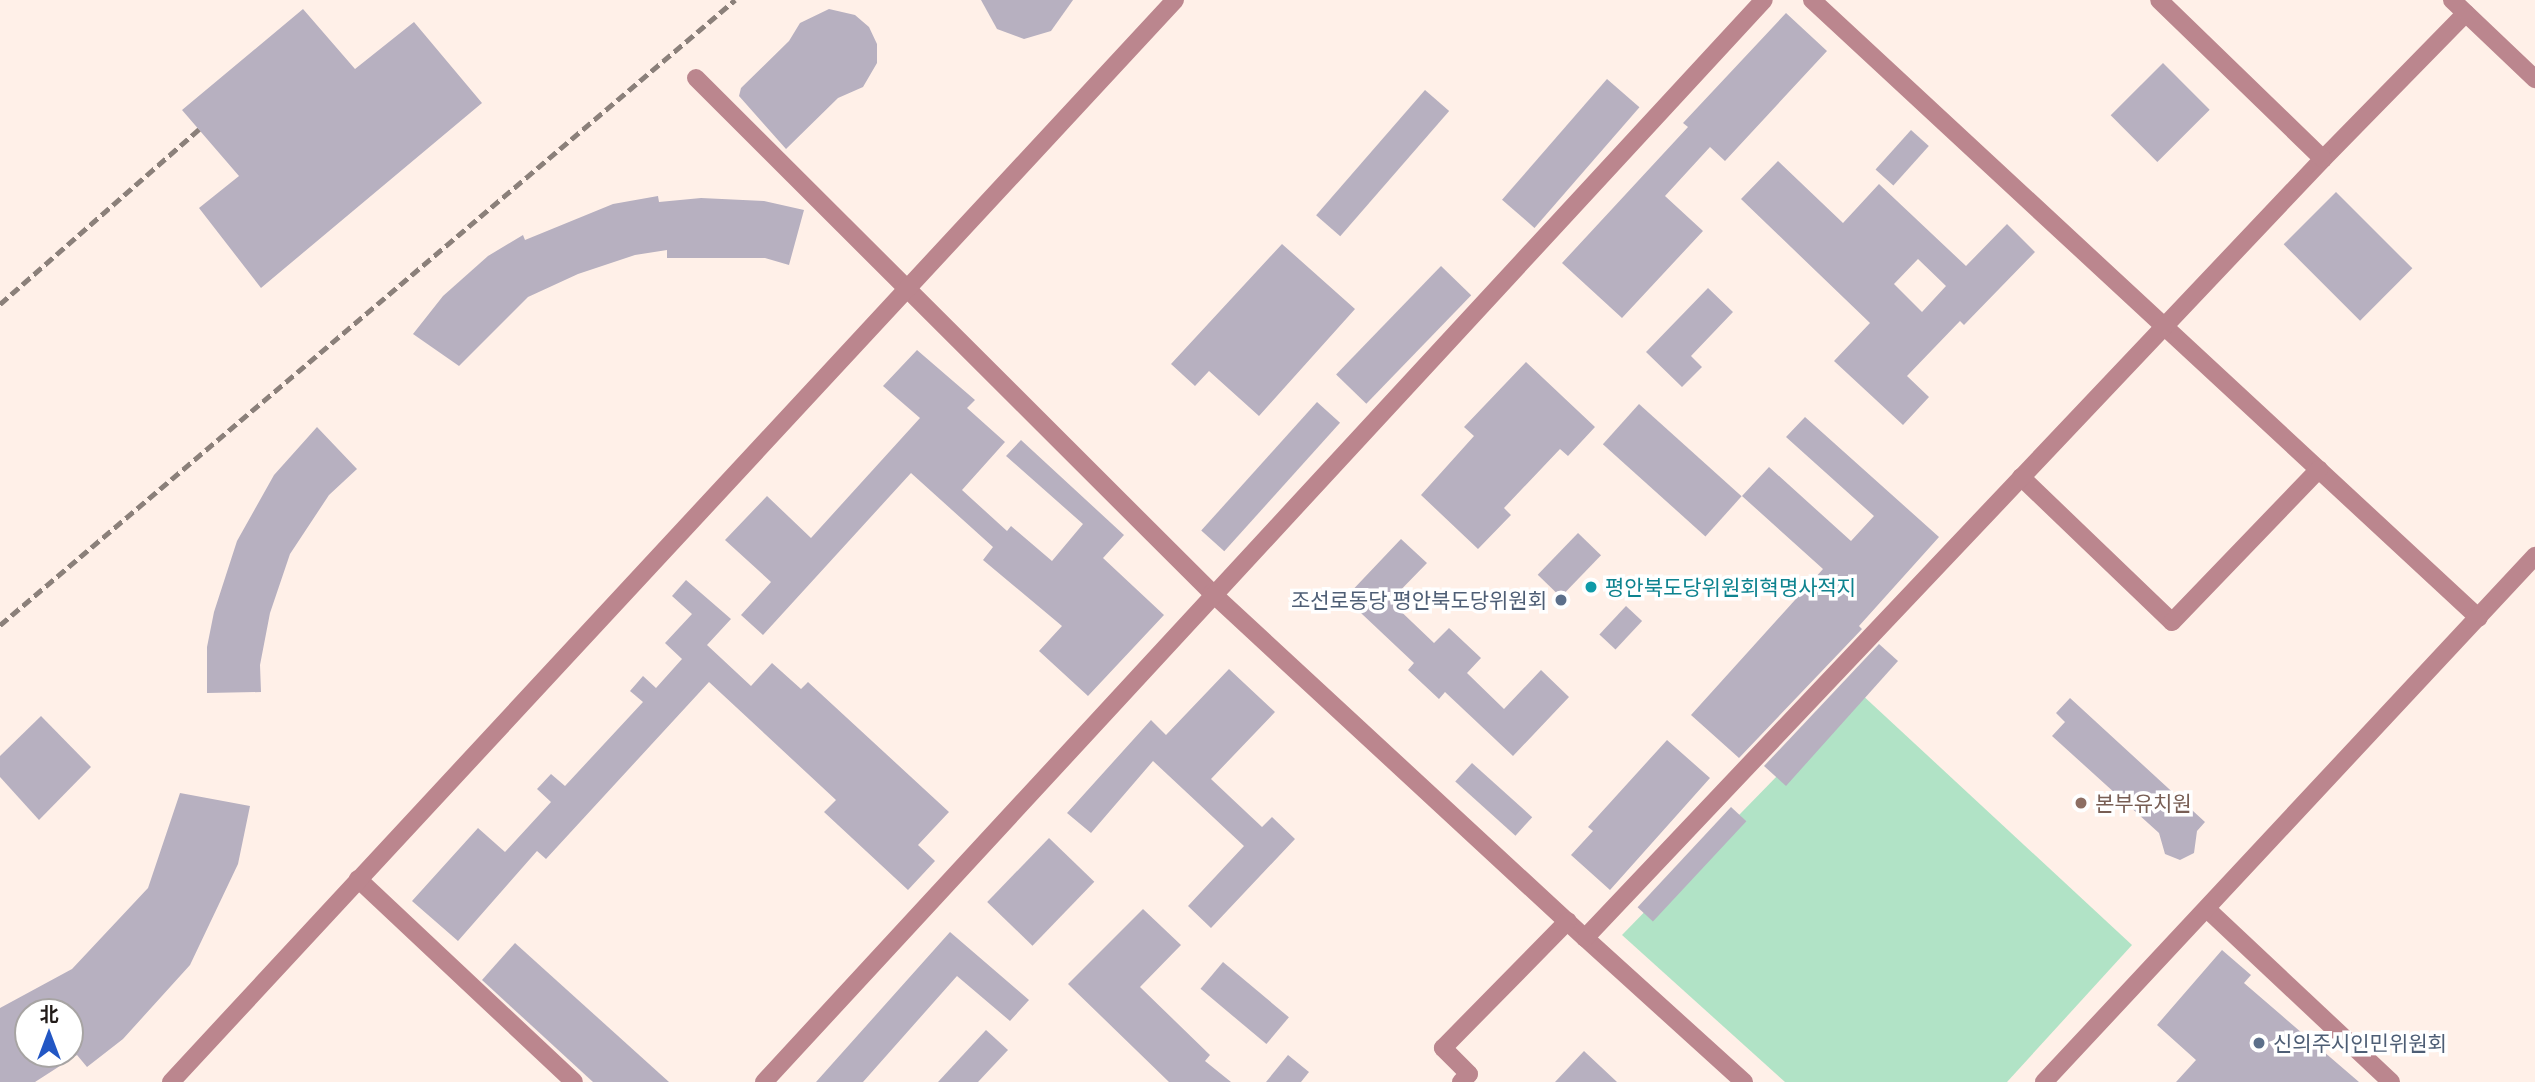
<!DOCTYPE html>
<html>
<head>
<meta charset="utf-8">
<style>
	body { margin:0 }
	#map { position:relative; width:2535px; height:1082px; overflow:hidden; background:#fff0e8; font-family:"IBM Plex Sans","Noto Sans SC","Noto Sans KR",sans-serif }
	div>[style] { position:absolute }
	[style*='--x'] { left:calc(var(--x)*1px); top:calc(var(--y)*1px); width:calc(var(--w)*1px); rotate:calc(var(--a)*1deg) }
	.green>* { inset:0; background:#b1e3c6 }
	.building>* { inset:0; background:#b7b0c0; transform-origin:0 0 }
	.minor>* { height:18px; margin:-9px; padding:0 9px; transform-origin:9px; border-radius:9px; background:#bb868e }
	.rail>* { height:5px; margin-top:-2.5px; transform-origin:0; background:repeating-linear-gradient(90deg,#8b807a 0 10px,transparent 0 15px) }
	.dots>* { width:19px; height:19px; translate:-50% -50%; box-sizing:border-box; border:4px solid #fff; border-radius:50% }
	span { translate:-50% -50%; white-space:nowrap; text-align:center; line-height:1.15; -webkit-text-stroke:7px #fff; paint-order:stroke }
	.culture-label { font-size:21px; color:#0d838f }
	.left { translate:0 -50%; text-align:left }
	.service-label { font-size:21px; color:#4e5e75 }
	.right { translate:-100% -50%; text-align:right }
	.education-label { font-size:21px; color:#785e54 }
	.north { position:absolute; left:14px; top:998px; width:70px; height:70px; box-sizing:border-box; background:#fff; border:2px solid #a7a4a3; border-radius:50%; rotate:0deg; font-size:19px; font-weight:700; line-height:28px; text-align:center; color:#221b18 }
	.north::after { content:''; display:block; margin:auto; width:24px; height:32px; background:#2357c4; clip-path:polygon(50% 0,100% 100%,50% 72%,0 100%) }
</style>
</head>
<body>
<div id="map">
	<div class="green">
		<div style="clip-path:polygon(1859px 692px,2132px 945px,2007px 1082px,1785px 1082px,1622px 935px)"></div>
	</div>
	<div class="building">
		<div style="clip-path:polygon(981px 0,1073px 0,1051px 31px,1024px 39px,997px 29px)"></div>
		<div style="clip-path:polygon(303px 9px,355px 69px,414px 22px,482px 103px,261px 288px,199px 208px,239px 176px,182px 110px)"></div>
		<div style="clip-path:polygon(829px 9px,855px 15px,869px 27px,877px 44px,877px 63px,863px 87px,838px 98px,786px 149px,739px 96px,741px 88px,789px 41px,800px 23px)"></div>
		<div style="clip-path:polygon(1786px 13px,1827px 51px,1725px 161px,1710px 147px,1665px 196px,1703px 231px,1622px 318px,1562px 263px,1688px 127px,1683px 123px)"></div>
		<div style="left:2163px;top:63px;width:66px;height:74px;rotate:45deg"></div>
		<div style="left:1607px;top:79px;width:43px;height:160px;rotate:41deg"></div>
		<div style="left:1425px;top:90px;width:32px;height:166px;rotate:41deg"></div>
		<div style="left:1911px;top:130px;width:24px;height:53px;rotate:42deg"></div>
		<div style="clip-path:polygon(evenodd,1778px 161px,1843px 223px,1879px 184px,1966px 266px,2007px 224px,2035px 252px,1964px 325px,1960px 321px,1907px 376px,1929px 397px,1903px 425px,1834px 361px,1870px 323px,1741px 199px,1778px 161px,1918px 259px,1946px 286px,1922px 312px,1894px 284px,1918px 259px)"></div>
		<div style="left:2336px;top:192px;width:108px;height:74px;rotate:45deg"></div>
		<div style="clip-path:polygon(658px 196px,659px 202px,701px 198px,764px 201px,804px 210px,789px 265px,765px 258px,667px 258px,667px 250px,635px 255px,578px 274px,528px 297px,459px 366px,413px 334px,443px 296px,488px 256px,523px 235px,525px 240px,613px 204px)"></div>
		<div style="clip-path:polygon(1282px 244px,1355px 309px,1259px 416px,1209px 371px,1195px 386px,1171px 364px)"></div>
		<div style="left:1441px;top:266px;width:42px;height:151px;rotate:44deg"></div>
		<div style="clip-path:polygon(1708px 288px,1733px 312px,1691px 356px,1702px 367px,1682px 387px,1646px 352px)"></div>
		<div style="clip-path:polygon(917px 350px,975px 400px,967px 408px,1005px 442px,962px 490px,1007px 531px,1011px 526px,1052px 561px,1083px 524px,1006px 456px,1021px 440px,1124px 535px,1103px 558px,1164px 615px,1088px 696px,1039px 651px,1062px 626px,983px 560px,993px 547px,911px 473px,763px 635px,741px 615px,771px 582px,725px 540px,767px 496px,811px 538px,920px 418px,883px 386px)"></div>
		<div style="clip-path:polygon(1526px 362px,1595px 427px,1568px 456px,1560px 449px,1504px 508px,1511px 515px,1478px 549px,1421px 495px,1474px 436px,1464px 427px)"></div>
		<div style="left:1317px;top:402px;width:31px;height:173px;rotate:42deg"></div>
		<div style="left:1639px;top:404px;width:138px;height:54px;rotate:42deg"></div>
		<div style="clip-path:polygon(1805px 417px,1939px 537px,1859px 626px,1862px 629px,1739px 758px,1691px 715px,1823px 569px,1742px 496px,1769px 467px,1851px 541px,1874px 516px,1786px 437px)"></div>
		<div style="clip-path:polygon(317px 427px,357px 469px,329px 495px,290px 554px,270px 613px,260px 665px,261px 692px,207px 693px,207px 647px,214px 612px,237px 541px,274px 475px)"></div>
		<div style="left:1578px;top:533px;width:32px;height:58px;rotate:44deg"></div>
		<div style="clip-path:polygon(1401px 539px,1427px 563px,1390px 601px,1434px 643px,1449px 628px,1481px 658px,1467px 673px,1504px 709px,1541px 670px,1569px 697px,1513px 756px,1445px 692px,1439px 699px,1408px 670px,1414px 663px,1345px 598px)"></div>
		<div style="clip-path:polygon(686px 580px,731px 619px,707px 645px,751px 686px,772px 663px,801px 689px,808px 682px,949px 812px,918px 845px,935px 861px,908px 890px,824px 812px,836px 800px,709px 682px,546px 859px,537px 851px,458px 941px,412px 901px,478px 828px,505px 852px,551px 802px,537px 789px,551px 774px,565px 786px,643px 702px,630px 691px,643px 676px,656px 688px,682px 659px,665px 643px,692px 614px,672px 596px)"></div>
		<div style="left:1626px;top:606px;width:22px;height:39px;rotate:43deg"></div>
		<div style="clip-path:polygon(1879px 644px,1898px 661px,1786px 786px,1764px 766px)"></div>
		<div style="clip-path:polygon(1229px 669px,1275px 712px,1211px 779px,1262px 827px,1272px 817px,1295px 839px,1211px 928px,1188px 906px,1244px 846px,1153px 761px,1091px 833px,1067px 813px,1151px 720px,1166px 735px)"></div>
		<div style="clip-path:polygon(2070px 698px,2205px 822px,2197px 831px,2194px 853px,2180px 860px,2165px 854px,2159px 833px,2052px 736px,2065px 722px,2056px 713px)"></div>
		<div style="clip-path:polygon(41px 716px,91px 767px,39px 820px,0 777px,0 756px)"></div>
		<div style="clip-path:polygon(1667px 740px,1710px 778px,1610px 890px,1571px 855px,1593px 831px,1588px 827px)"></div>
		<div style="left:1472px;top:763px;width:81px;height:25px;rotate:42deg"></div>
		<div style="clip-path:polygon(evenodd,180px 793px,250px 806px,238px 864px,190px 965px,123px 1039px,87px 1067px,77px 1055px,35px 1082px,0 1082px,0 1008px,72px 969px,148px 888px,180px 793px,28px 1012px,70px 1012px,70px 1054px,28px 1054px,28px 1012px)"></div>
		<div style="left:1731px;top:807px;width:21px;height:137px;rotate:43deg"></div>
		<div style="left:1049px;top:838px;width:63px;height:89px;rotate:44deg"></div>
		<div style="clip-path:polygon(1143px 909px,1181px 945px,1140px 987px,1210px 1055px,1205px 1061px,1231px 1082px,1169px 1082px,1068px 984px)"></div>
		<div style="clip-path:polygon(950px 932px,1029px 1000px,1010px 1021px,957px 976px,863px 1082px,816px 1082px)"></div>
		<div style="clip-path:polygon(515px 943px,669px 1082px,593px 1082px,482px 980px)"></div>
		<div style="clip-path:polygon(2222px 950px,2251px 975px,2244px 983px,2359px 1082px,2176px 1082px,2196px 1060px,2157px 1025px)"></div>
		<div style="left:1223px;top:962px;width:86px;height:35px;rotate:40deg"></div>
		<div style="clip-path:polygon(986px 1030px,1008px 1050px,978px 1082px,938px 1082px)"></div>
		<div style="clip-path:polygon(1584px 1051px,1617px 1082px,1555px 1082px)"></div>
		<div style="clip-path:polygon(1288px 1055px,1309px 1072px,1301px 1082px,1266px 1082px)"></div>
	</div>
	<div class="minor">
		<div style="--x:1812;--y:0;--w:909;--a:42.82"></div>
		<div style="--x:2452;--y:0;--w:115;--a:43.6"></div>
		<div style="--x:696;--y:78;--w:729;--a:44.94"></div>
		<div style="--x:1212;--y:593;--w:508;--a:42.77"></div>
		<div style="--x:2323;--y:159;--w:204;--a:-45.6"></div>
		<div style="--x:2021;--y:477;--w:209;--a:43.8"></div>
		<div style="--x:2172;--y:622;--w:212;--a:-46.1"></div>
		<div style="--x:358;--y:879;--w:296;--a:43.2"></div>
		<div style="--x:2208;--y:910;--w:251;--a:43.2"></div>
		<div style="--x:171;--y:1082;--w:1476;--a:-47.14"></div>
		<div style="--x:764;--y:1082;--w:1473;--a:-47.26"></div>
		<div style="--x:1461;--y:1082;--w:11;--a:-45"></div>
		<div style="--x:1469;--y:1074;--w:37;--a:-135"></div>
		<div style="--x:1443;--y:1048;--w:178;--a:-45.5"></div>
		<div style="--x:1744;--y:1082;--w:215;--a:-137.8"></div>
		<div style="--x:1585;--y:938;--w:1073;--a:-46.55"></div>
		<div style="--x:2323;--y:159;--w:228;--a:-135.9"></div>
		<div style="--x:2044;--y:1082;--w:720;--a:-46.97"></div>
	</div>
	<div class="rail">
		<div style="--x:0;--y:304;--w:265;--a:-41.3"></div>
		<div style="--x:0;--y:625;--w:965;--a:-40.38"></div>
	</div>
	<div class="dots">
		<div style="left:1591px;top:587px;background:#0f9aa8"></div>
		<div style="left:1561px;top:600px;background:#5c6f8a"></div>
		<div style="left:2081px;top:803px;background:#8d6e63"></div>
		<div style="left:2259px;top:1043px;background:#5c6f8a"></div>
	</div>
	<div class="culture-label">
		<span class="left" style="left:1605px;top:587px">평안북도당위원회혁명사적지</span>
	</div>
	<div class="service-label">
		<span class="right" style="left:1547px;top:600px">조선로동당 평안북도당위원회</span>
		<span class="left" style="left:2273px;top:1043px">신의주시인민위원회</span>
	</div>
	<div class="education-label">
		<span class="left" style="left:2095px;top:803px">본부유치원</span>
	</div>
	<div class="north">北</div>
</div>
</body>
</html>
